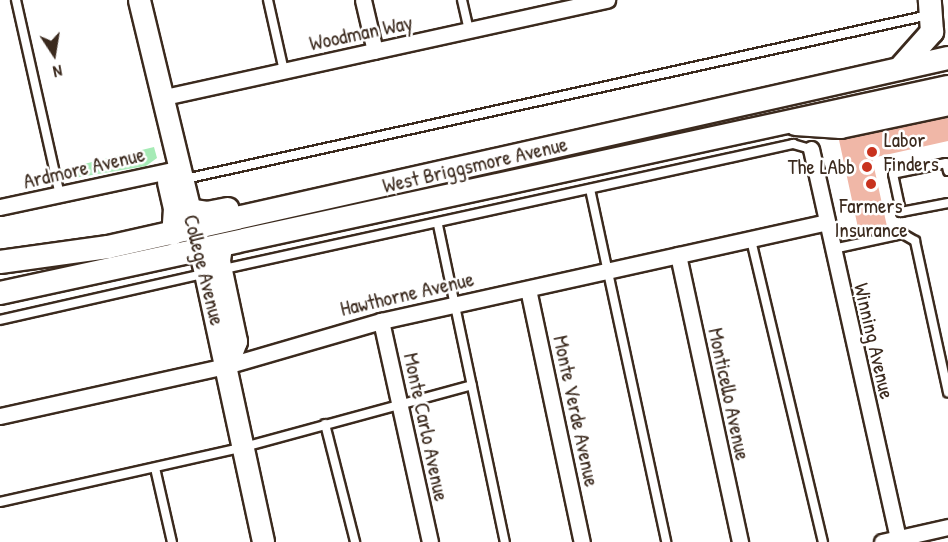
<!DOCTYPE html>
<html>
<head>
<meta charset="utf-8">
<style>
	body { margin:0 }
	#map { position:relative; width:948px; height:542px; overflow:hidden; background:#fff; font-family:"Patrick Hand",sans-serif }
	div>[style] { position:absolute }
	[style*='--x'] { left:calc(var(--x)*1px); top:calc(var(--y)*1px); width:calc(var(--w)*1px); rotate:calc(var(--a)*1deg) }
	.green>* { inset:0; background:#a6ebb6 }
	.building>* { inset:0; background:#f0b7a7 }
	.roads { filter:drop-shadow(2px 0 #3b2a1e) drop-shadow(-2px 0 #3b2a1e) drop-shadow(0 2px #3b2a1e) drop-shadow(0 -2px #3b2a1e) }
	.lane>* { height:8px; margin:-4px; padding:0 4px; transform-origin:4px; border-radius:4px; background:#fff }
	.street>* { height:15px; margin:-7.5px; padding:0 7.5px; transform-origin:7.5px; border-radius:7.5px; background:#fff }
	.secondary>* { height:21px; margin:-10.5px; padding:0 10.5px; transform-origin:10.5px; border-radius:10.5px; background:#fff }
	.primary>* { height:22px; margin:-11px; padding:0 11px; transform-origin:11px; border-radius:11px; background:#fff }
	.dots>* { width:16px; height:16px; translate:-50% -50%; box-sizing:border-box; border:3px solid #fff; border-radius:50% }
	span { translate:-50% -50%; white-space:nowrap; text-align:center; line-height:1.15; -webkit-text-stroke:5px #fff; paint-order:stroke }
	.street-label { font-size:21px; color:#3b2a1e }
	.poi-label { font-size:21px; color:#3b2a1e }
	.left { translate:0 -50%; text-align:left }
	.right { translate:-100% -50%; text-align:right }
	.north { position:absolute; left:24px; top:24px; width:60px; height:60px; -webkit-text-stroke:4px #fff; paint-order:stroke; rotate:168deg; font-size:16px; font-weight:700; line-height:24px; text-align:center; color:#3b2a1e }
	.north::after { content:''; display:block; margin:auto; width:21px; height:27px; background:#3b2a1e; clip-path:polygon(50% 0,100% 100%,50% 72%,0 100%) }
</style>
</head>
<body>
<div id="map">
	<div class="green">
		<div style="clip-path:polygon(154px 147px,157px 158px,146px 166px,62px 180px,59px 170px)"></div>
	</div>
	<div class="building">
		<div style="clip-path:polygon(948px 117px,948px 141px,872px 158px,888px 231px,860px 237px,839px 140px)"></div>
	</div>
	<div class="roads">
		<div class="lane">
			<div style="--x:16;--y:0;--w:200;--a:77.3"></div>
			<div style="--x:268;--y:0;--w:73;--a:77.3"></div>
			<div style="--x:462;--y:0;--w:32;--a:77"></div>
			<div style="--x:948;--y:171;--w:8;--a:-104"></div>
			<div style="--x:946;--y:163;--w:54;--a:168.3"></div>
			<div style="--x:893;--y:174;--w:39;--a:78"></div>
			<div style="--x:901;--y:212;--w:48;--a:-10.8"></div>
			<div style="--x:185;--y:179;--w:762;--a:-12.43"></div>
			<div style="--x:590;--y:189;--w:361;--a:77.8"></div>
			<div style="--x:438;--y:225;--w:324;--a:78.1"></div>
			<div style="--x:751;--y:240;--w:310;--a:76.6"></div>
			<div style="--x:833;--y:249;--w:72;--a:-12.1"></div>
			<div style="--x:903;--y:234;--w:14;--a:30"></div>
			<div style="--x:915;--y:241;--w:155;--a:77.7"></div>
			<div style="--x:224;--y:269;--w:583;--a:-12.39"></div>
			<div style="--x:793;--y:144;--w:19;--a:16"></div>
			<div style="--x:0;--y:320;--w:208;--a:-12.8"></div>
			<div style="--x:325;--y:424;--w:122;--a:75.7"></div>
			<div style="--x:155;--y:468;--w:76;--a:77.1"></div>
			<div style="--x:0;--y:502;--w:250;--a:-12.7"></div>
			<div style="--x:244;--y:447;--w:236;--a:-15.2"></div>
		</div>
		<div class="street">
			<div style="--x:363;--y:0;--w:52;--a:76.8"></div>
			<div style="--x:160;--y:98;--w:458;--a:-12.4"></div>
			<div style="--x:811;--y:149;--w:403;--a:77.4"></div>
			<div style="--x:0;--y:207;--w:182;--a:-12.1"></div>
			<div style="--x:678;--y:255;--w:294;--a:77.8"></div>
			<div style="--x:528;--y:289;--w:259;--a:78"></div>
			<div style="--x:381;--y:321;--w:226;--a:77.5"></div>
			<div style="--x:0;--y:416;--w:231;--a:-12.5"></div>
			<div style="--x:226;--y:366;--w:161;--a:-16.2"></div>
			<div style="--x:381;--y:321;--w:456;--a:-12.5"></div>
			<div style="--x:882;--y:542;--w:68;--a:-12.8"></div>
		</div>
		<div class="secondary">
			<div style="--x:139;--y:0;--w:281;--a:76.4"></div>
			<div style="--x:205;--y:273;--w:275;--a:77.8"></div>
			<div style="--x:795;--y:124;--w:45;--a:3.8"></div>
			<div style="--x:840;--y:127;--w:110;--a:-12"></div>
			<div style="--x:168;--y:182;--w:27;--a:77"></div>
			<div style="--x:174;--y:208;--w:26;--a:94"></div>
			<div style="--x:221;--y:246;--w:15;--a:98"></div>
			<div style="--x:219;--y:261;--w:82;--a:78"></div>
			<div style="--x:236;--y:341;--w:26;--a:111"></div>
		</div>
		<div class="primary">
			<div style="--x:899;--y:69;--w:50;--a:-48.3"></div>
			<div style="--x:932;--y:32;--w:32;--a:-94"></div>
			<div style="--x:189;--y:210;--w:18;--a:9"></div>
			<div style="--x:207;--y:213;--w:21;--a:-11"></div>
			<div style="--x:0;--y:262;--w:109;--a:-7.9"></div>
			<div style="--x:108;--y:247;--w:861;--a:-12.68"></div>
			<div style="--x:0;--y:293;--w:970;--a:-12.26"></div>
		</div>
	</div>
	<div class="dots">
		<div style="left:872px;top:152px;background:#c8321e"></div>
		<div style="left:867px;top:167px;background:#c8321e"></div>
		<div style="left:871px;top:184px;background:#c8321e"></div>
	</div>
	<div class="street-label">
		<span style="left:361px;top:33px;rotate:-12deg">Woodman Way</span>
		<span style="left:475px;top:165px;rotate:-13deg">West Briggsmore Avenue</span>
		<span style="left:84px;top:168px;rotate:-13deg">Ardmore Avenue</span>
		<span style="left:204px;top:270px;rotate:76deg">College Avenue</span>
		<span style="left:407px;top:294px;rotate:-13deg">Hawthorne Avenue</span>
		<span style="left:874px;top:341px;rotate:77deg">Winning Avenue</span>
		<span style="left:729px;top:394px;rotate:78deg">Monticello Avenue</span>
		<span style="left:576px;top:411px;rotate:78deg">Monte Verde Avenue</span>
		<span style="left:426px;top:427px;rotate:78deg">Monte Carlo Avenue</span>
	</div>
	<div class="poi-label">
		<span class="left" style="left:884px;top:152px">Labor<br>Finders</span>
		<span class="right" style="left:855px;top:167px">The LAbb</span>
		<span style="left:871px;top:218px">Farmers<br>Insurance</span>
	</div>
	<div class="north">N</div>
</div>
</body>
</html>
